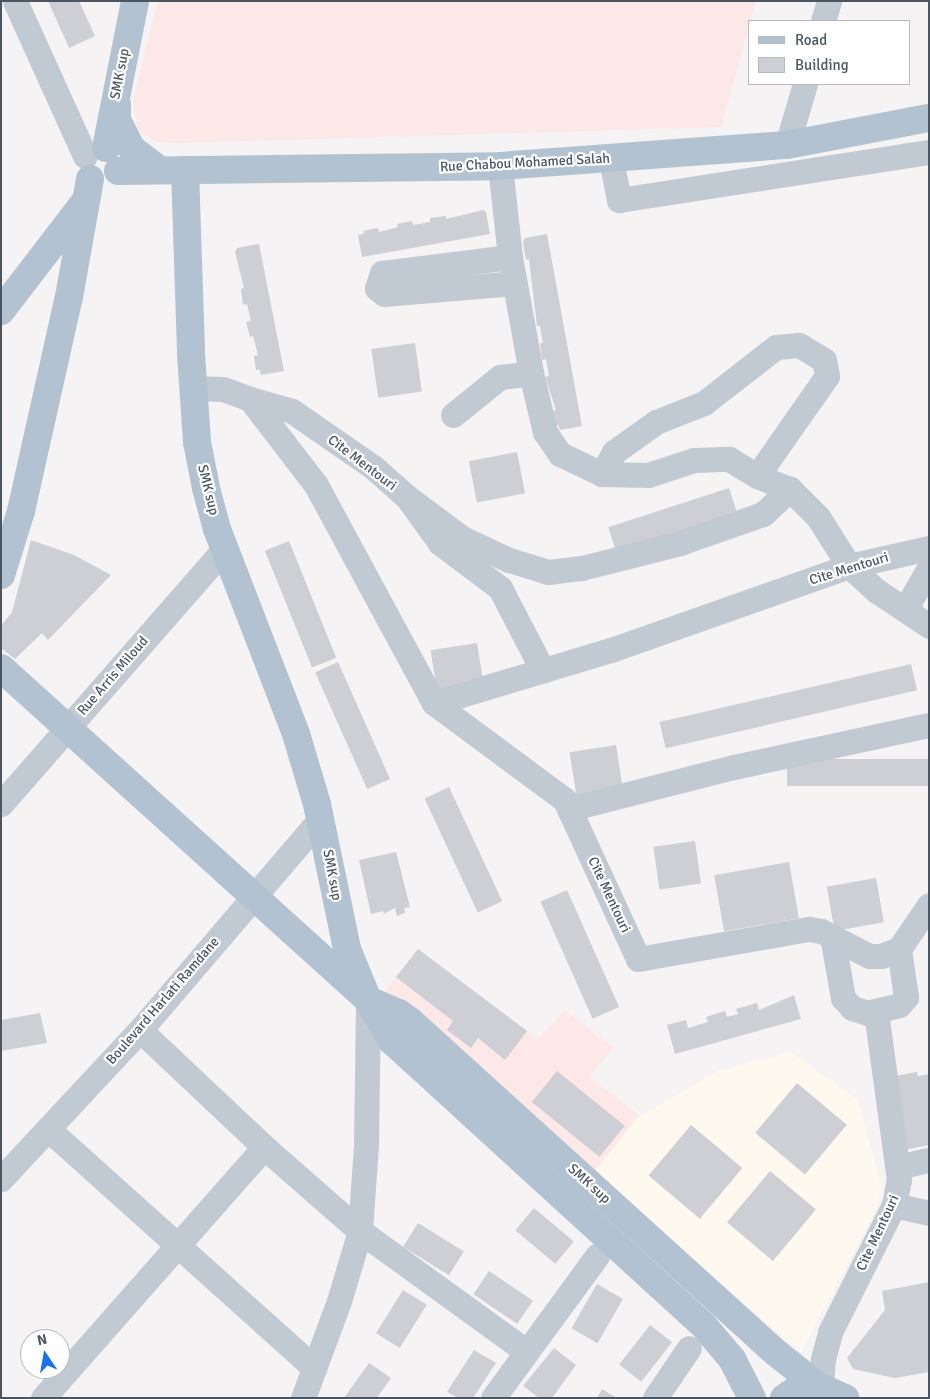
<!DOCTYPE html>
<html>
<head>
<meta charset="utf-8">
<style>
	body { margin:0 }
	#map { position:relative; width:930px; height:1399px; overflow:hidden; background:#f5f3f3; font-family:Signika,sans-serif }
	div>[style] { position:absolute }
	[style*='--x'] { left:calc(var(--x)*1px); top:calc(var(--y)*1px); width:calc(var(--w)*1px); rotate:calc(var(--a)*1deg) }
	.commercial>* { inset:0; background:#fdf9ef }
	.medical>* { inset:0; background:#fce8e6 }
	.building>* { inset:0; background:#cdcfd5; transform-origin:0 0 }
	.minor>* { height:25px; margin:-12.5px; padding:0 12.5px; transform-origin:12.5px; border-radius:12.5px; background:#c1cad2 }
	.major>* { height:28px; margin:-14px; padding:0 14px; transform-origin:14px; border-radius:14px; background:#b3c2d1 }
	span { translate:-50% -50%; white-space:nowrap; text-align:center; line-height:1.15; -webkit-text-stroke:4.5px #fff; paint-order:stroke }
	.street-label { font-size:14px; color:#4a5661 }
	.frame { position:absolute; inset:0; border:2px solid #4a5661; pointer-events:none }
	.legend { position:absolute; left:748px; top:20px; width:162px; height:65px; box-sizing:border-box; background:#fff; border:1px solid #b7bbc0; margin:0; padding:6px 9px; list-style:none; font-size:15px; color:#4a5661 }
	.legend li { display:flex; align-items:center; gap:10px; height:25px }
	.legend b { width:25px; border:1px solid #b7bbc0 }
	.north { position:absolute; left:20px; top:1329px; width:50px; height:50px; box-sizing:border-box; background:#fff; border:1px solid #b7bbc0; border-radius:50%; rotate:348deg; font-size:14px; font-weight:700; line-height:20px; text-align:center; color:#4a5661 }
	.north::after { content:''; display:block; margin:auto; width:18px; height:22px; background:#1a73e8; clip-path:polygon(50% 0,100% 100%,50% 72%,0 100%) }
</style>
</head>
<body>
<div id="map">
	<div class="commercial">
		<div style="clip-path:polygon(791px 1052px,858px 1100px,882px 1188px,876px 1210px,801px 1352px,593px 1173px,636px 1119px,717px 1071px)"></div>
	</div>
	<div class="medical">
		<div style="clip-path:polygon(158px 1px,756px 1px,721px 127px,181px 143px,158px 142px,138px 131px,133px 101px)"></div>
		<div style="clip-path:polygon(418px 949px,538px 1039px,565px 1010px,613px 1048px,589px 1077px,639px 1115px,593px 1173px,383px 993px)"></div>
	</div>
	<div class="building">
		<div style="clip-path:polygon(48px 1px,79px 1px,95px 36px,69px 48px)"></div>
		<div style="clip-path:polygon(483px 210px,486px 212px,490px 234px,362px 257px,358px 235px,364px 234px,363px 231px,378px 228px,379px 232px,398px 227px,397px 224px,412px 221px,413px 225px,430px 222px,430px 218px,446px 216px,446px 219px)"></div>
		<div style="clip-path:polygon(547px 234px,582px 426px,560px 430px,558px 425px,555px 425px,552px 411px,556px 410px,545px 377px,549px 376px,546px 359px,542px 360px,540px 343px,543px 343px,540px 326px,537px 326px,529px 259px,526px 260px,523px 242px,525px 238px)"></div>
		<div style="clip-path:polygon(259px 244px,284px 371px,261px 375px,260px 370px,256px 370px,254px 356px,258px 355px,253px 336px,250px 337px,246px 322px,251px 321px,247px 304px,243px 305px,241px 289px,244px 288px,235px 252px,237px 248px)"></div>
		<div style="left:415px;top:343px;width:49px;height:44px;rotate:82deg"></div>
		<div style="left:517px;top:452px;width:42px;height:49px;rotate:79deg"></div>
		<div style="left:729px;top:488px;width:28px;height:127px;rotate:72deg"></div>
		<div style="clip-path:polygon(31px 540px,74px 555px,111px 575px,48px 640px,42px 633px,15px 659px,1px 648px,1px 626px,12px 612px)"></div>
		<div style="left:289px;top:541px;width:126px;height:26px;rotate:68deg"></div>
		<div style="left:477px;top:643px;width:44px;height:47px;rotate:81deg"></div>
		<div style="left:338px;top:662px;width:128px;height:25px;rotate:66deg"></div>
		<div style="left:911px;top:664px;width:27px;height:258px;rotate:77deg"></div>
		<div style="left:616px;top:745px;width:44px;height:47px;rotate:81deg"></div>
		<div style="left:929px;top:759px;width:27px;height:142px;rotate:90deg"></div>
		<div style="left:449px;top:787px;width:126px;height:27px;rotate:65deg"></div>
		<div style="left:695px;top:841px;width:43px;height:42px;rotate:82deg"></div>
		<div style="clip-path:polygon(396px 852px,410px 907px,404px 908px,405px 913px,397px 916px,395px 908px,384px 914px,383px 911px,371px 914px,359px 860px)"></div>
		<div style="left:789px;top:862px;width:57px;height:76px;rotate:80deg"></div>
		<div style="left:876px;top:878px;width:45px;height:50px;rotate:80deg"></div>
		<div style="left:567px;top:890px;width:128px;height:29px;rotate:66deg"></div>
		<div style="clip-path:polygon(418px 949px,527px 1031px,505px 1060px,478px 1038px,471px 1048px,447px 1030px,453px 1021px,396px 977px)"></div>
		<div style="clip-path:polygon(794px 995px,801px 1019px,675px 1054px,667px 1025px,686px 1020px,688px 1028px,708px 1022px,706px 1017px,725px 1011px,727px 1017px,738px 1014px,736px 1009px,757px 1003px,759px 1010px)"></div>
		<div style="clip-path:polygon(40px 1013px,47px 1043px,1px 1051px,1px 1020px)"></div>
		<div style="left:557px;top:1071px;width:87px;height:40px;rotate:39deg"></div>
		<div style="clip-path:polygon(917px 1072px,918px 1076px,929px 1074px,929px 1145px,904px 1150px,890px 1077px)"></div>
		<div style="left:797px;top:1083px;width:65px;height:65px;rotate:40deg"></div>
		<div style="left:691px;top:1125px;width:67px;height:66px;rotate:40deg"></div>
		<div style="left:770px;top:1171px;width:60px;height:67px;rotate:40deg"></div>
		<div style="left:534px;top:1208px;width:52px;height:29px;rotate:40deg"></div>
		<div style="left:418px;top:1223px;width:54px;height:28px;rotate:32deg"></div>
		<div style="left:489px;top:1271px;width:53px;height:28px;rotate:34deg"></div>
		<div style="clip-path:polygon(929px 1282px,929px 1372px,895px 1378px,853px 1369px,847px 1358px,885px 1310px,882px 1291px)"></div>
		<div style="left:597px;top:1284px;width:30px;height:51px;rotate:30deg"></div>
		<div style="left:403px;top:1290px;width:28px;height:51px;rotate:32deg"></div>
		<div style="left:650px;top:1325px;width:28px;height:50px;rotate:38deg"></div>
		<div style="clip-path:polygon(554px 1348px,576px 1365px,552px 1398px,539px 1398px,523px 1386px)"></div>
		<div style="clip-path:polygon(474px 1350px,496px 1363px,473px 1398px,458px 1398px,447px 1392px)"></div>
		<div style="clip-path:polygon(369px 1363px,391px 1378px,377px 1398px,344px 1398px)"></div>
		<div style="clip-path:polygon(602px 1389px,617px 1398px,597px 1398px)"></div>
	</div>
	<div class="minor">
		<div style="--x:15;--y:1;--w:170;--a:65.7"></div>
		<div style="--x:823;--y:21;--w:21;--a:-73"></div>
		<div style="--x:787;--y:145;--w:64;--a:-73.6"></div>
		<div style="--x:611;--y:159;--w:42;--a:79"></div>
		<div style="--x:619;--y:200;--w:314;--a:-8.8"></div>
		<div style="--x:500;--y:166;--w:92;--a:83.7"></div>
		<div style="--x:510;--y:257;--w:118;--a:79.7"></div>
		<div style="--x:531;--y:373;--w:61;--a:76.7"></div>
		<div style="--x:545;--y:432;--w:27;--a:56"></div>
		<div style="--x:560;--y:454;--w:47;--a:25.5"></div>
		<div style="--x:602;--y:474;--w:46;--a:1.2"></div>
		<div style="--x:648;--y:475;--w:48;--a:-18.1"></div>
		<div style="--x:694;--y:460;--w:35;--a:-2"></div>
		<div style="--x:729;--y:459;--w:33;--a:31"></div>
		<div style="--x:757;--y:476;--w:35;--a:22"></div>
		<div style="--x:790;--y:489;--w:40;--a:45"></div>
		<div style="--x:818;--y:517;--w:58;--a:57.7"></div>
		<div style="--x:849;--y:566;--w:38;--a:42"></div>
		<div style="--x:877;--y:591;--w:63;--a:33.9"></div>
		<div style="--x:510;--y:257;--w:129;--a:172.9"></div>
		<div style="--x:382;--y:273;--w:16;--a:108"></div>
		<div style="--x:377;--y:288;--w:9;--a:41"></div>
		<div style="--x:384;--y:294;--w:130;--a:-4.8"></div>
		<div style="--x:194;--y:388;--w:29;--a:2"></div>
		<div style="--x:223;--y:389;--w:29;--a:20"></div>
		<div style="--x:250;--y:399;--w:108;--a:52.5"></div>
		<div style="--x:316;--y:485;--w:248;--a:61.6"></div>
		<div style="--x:434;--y:703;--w:163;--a:36.5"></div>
		<div style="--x:565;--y:800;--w:175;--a:65.3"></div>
		<div style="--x:638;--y:959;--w:174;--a:-10"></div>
		<div style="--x:809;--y:929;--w:12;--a:9"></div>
		<div style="--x:821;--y:931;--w:54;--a:27.5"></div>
		<div style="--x:869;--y:956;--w:12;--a:0"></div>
		<div style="--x:881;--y:956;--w:19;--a:-21"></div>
		<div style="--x:899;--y:949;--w:53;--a:-55.7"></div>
		<div style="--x:250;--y:399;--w:44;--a:15.9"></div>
		<div style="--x:292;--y:411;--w:98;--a:34.7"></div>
		<div style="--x:373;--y:467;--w:45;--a:41.4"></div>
		<div style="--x:407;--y:497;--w:57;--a:54.3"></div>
		<div style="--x:440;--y:543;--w:75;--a:36.9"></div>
		<div style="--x:500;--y:588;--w:93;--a:62.6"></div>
		<div style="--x:453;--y:415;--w:60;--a:-39"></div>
		<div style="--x:500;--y:377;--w:31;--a:-7"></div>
		<div style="--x:602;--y:474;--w:25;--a:-61"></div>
		<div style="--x:614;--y:452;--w:52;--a:-35.5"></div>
		<div style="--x:656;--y:422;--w:52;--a:-21.6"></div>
		<div style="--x:704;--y:403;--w:91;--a:-37.9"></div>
		<div style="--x:776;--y:347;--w:23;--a:-5"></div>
		<div style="--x:799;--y:345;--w:29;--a:31"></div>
		<div style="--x:824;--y:360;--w:16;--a:79"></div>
		<div style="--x:827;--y:376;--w:122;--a:125"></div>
		<div style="--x:407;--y:497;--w:69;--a:36.7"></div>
		<div style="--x:462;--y:538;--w:52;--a:25.1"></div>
		<div style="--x:509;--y:560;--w:41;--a:17.1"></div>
		<div style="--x:548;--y:572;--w:34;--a:-7"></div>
		<div style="--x:582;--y:568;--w:101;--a:-14.3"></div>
		<div style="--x:680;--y:543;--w:88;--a:-19.3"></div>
		<div style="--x:763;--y:514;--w:37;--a:-43"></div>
		<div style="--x:906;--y:608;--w:46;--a:-60.1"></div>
		<div style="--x:434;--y:703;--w:185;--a:-16.7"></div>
		<div style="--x:611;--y:650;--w:252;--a:-19.4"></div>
		<div style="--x:849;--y:566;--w:82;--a:-12.7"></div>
		<div style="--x:1;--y:804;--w:340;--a:-48.8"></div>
		<div style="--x:569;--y:809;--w:170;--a:-14.3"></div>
		<div style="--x:734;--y:767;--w:199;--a:-12.2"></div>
		<div style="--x:832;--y:936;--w:63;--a:79.9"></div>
		<div style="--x:843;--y:998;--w:13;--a:48"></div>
		<div style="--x:852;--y:1008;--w:16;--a:18"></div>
		<div style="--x:867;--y:1013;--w:33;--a:-14"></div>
		<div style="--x:899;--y:1005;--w:11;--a:-49"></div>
		<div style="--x:906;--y:997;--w:49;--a:-98.3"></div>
		<div style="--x:140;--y:1030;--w:170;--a:43.3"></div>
		<div style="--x:264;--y:1147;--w:128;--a:41.2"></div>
		<div style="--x:360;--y:1231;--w:205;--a:35.9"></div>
		<div style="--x:48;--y:1129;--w:358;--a:41.9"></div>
		<div style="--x:898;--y:1167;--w:32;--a:-13"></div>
		<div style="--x:1;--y:1179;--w:204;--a:-47"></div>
		<div style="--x:140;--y:1030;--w:277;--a:-49.5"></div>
		<div style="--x:894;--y:1205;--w:36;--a:13"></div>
		<div style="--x:821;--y:1386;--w:27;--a:-86"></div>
		<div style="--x:823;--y:1359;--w:28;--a:-75"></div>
		<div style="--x:830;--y:1332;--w:142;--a:-63.3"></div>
		<div style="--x:894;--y:1205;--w:25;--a:-79"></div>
		<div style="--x:899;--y:1180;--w:169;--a:-97.8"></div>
		<div style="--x:43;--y:1398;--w:334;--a:-48.6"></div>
		<div style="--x:303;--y:1398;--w:103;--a:-69.6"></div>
		<div style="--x:339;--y:1301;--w:73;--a:-73.3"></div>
		<div style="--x:360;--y:1231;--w:85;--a:-86"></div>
		<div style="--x:366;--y:1146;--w:146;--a:-89.2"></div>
		<div style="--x:493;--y:1398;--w:176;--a:-53.8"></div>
		<div style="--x:655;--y:1398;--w:60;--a:-55.8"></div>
	</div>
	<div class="major">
		<div style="--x:117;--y:105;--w:15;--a:90"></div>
		<div style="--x:117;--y:120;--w:33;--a:63"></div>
		<div style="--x:132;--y:149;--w:35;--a:37"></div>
		<div style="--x:106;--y:148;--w:150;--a:-78.8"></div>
		<div style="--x:185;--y:170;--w:184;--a:88.1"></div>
		<div style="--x:191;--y:354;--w:88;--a:86.1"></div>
		<div style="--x:197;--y:442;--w:47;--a:78.9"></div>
		<div style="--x:206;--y:488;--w:42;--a:75"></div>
		<div style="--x:217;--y:529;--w:220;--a:68.9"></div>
		<div style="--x:296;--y:734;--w:73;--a:73.3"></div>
		<div style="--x:317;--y:804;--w:148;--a:78.3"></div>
		<div style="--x:347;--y:949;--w:55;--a:67.6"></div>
		<div style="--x:368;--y:1000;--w:34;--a:23"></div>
		<div style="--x:399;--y:1013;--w:14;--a:36"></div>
		<div style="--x:410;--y:1021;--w:493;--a:42.2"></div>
		<div style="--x:775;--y:1352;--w:55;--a:38.3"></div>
		<div style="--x:118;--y:171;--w:382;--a:-0.7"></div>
		<div style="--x:500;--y:166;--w:288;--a:-4.2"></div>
		<div style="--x:787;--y:145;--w:145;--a:-10.8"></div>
		<div style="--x:1;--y:311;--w:136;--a:-52.5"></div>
		<div style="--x:1;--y:575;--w:67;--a:-72.6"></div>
		<div style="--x:21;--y:511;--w:219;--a:-77.4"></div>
		<div style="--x:69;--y:297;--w:120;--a:-79.9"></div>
		<div style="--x:1;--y:668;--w:495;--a:42.1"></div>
		<div style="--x:368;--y:1000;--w:48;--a:59.7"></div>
		<div style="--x:392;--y:1041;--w:423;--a:42.4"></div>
		<div style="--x:704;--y:1326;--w:43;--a:49.7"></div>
		<div style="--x:732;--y:1359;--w:44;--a:62.9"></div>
		<div style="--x:784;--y:1398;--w:14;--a:-34"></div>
		<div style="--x:796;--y:1390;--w:22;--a:-10"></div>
		<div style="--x:818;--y:1386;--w:30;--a:24"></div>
	</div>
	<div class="street-label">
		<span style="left:120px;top:74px;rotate:-79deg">SMK sup</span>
		<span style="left:525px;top:163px;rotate:-3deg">Rue Chabou Mohamed Salah</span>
		<span style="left:362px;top:463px;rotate:37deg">Cite Mentouri</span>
		<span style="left:208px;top:490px;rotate:76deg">SMK sup</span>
		<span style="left:849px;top:569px;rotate:-17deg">Cite Mentouri</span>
		<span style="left:113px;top:676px;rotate:-49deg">Rue Arris Miloud</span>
		<span style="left:332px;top:875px;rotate:79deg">SMK sup</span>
		<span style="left:609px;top:895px;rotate:65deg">Cite Mentouri</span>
		<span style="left:163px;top:1001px;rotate:-49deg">Boulevard Harlati Ramdane</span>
		<span style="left:589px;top:1184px;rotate:42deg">SMK sup</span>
		<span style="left:878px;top:1233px;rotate:-65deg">Cite Mentouri</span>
	</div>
	<div class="frame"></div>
	<ul class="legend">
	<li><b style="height:6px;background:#b3c2d1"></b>Road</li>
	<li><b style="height:14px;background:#cdcfd5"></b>Building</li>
	</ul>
	<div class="north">N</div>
</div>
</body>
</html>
